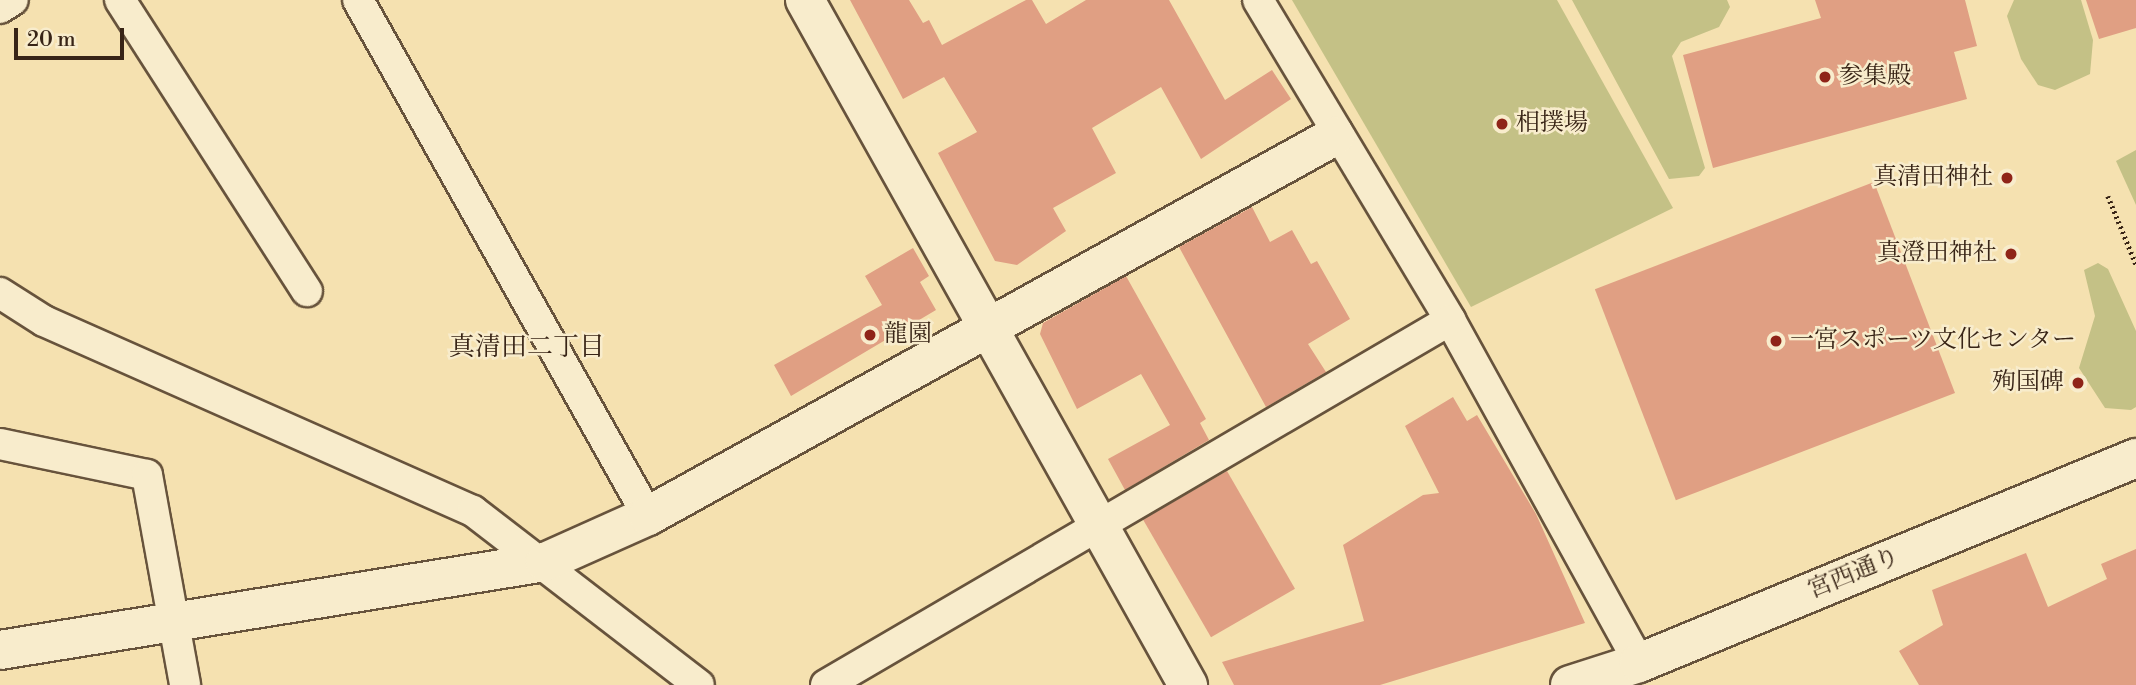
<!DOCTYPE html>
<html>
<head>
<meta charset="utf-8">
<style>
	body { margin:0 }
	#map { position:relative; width:2136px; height:685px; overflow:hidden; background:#f5e1b0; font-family:"Libre Bodoni","Noto Serif JP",serif }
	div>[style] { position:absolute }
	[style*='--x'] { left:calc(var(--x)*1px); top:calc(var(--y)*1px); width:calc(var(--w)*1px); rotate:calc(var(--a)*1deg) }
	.green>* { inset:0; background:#c4c186 }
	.building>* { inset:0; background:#e09f83; transform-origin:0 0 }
	.path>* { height:4.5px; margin-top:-2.25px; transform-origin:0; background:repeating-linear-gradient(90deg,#382416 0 2px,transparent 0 5.5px) }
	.roads { filter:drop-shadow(2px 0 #67533c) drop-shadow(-2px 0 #67533c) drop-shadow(0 2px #67533c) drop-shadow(0 -2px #67533c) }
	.minor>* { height:30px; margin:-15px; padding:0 15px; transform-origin:15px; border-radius:15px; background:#f8eccc }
	.tertiary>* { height:38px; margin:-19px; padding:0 19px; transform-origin:19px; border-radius:19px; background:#f8eccc }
	.dots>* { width:19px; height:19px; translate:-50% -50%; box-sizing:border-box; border:4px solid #f8eccc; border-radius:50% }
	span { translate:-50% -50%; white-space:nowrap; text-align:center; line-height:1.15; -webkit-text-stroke:5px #f8eccc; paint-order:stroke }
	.poi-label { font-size:24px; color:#382416 }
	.left { translate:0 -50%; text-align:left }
	.right { translate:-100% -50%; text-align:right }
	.street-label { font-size:24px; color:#382416 }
	.neighbourhood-label { font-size:26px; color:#382416 }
	.scale { position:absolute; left:14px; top:28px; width:110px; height:32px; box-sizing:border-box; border:4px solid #382416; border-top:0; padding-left:9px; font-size:21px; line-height:24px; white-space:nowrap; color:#382416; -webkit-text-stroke:5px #f8eccc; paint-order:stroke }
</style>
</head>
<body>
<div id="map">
	<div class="green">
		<div style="clip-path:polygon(1292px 0,1557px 0,1673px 208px,1471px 307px)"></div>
		<div style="clip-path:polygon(1572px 0,1727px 0,1730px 7px,1719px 27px,1681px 42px,1672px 56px,1705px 168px,1699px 176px,1669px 179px)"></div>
		<div style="clip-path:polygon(2014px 0,2081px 0,2093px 40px,2090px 74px,2055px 90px,2038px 85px,2021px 59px,2007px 16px)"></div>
		<div style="clip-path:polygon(2136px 150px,2136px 205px,2116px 161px)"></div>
		<div style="clip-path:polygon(2098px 263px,2108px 269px,2136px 331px,2136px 407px,2131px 410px,2105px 408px,2079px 368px,2095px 316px,2084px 270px)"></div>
	</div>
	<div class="building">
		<div style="clip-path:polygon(850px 0,909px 0,923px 23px,929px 20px,942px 45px,1026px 0,1032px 0,1046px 24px,1086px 0,1169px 0,1225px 100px,1272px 70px,1291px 99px,1201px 159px,1161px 87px,1092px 128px,1116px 173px,1053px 208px,1066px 231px,1017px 265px,995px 261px,938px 153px,977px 132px,944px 77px,903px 99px)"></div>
		<div style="clip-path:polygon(1815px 0,1965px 0,1977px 46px,1954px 52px,1967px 99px,1713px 168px,1683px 55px,1821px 18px)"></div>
		<div style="clip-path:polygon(2086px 0,2136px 0,2136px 28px,2099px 39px)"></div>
		<div style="left:1874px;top:182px;width:226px;height:299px;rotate:69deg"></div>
		<div style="clip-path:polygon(1252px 207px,1270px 242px,1292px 230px,1311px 264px,1317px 261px,1350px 319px,1308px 344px,1326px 372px,1266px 407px,1179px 247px)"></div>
		<div style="clip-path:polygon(913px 248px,929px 276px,920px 282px,936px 310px,791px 396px,774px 365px,882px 305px,865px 276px)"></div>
		<div style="clip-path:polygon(1126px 276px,1206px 419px,1200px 423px,1209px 440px,1125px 490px,1108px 459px,1170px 425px,1141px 374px,1077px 409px,1040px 334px,1043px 323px)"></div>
		<div style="clip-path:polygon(1453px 397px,1467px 421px,1477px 415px,1536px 514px,1585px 623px,1380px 685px,1234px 685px,1222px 662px,1364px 621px,1343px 545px,1423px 495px,1439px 493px,1405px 426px)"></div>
		<div style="left:1227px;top:471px;width:136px;height:97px;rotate:60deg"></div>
		<div style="clip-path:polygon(2136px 549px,2136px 685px,1919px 685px,1899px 651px,1943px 625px,1932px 590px,2026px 553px,2048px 607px,2107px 579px,2101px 564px)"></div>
	</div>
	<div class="path">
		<div style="--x:2108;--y:196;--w:74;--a:67.6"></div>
	</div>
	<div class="roads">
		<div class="minor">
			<div style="--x:120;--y:0;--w:346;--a:57.3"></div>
			<div style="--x:358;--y:0;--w:592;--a:60.66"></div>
			<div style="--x:1258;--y:0;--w:373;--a:59"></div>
			<div style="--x:1450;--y:320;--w:392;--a:61.1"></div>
			<div style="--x:0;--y:8;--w:15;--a:-32"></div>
			<div style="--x:0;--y:293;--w:52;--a:32.5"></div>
			<div style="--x:44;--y:321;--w:469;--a:23.9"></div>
			<div style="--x:473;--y:511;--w:285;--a:37.6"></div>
			<div style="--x:0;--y:444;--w:150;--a:11.9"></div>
			<div style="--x:147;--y:475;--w:213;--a:79.7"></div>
			<div style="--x:826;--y:685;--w:723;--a:-30.32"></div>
		</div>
		<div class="tertiary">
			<div style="--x:805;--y:0;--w:785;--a:60.79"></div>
			<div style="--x:0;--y:650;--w:552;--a:-9.17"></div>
			<div style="--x:545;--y:562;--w:113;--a:-24.1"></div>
			<div style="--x:648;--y:516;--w:785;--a:-28.95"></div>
			<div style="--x:1570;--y:685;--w:72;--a:-17.7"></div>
			<div style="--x:1639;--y:663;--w:538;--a:-22.41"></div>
		</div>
	</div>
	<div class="dots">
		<div style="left:1825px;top:77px;background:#8f2418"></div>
		<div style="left:1502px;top:124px;background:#8f2418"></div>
		<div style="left:2007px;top:178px;background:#8f2418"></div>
		<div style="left:2011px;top:254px;background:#8f2418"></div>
		<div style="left:870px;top:335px;background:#8f2418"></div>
		<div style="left:1776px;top:341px;background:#8f2418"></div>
		<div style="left:2078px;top:383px;background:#8f2418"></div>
	</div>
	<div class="poi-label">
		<span class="left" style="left:1839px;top:77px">参集殿</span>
		<span class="left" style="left:1516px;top:124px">相撲場</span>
		<span class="right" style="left:1993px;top:178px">真清田神社</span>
		<span class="right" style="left:1997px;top:254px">真澄田神社</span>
		<span class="left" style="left:884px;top:335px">龍園</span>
		<span class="left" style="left:1790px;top:341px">一宮スポーツ文化センター</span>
		<span class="right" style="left:2064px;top:383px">殉国碑</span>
	</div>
	<div class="street-label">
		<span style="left:1854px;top:574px;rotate:-22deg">宮西通り</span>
	</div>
	<div class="neighbourhood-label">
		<span style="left:527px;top:348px">真清田二丁目</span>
	</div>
	<div class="scale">20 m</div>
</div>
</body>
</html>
